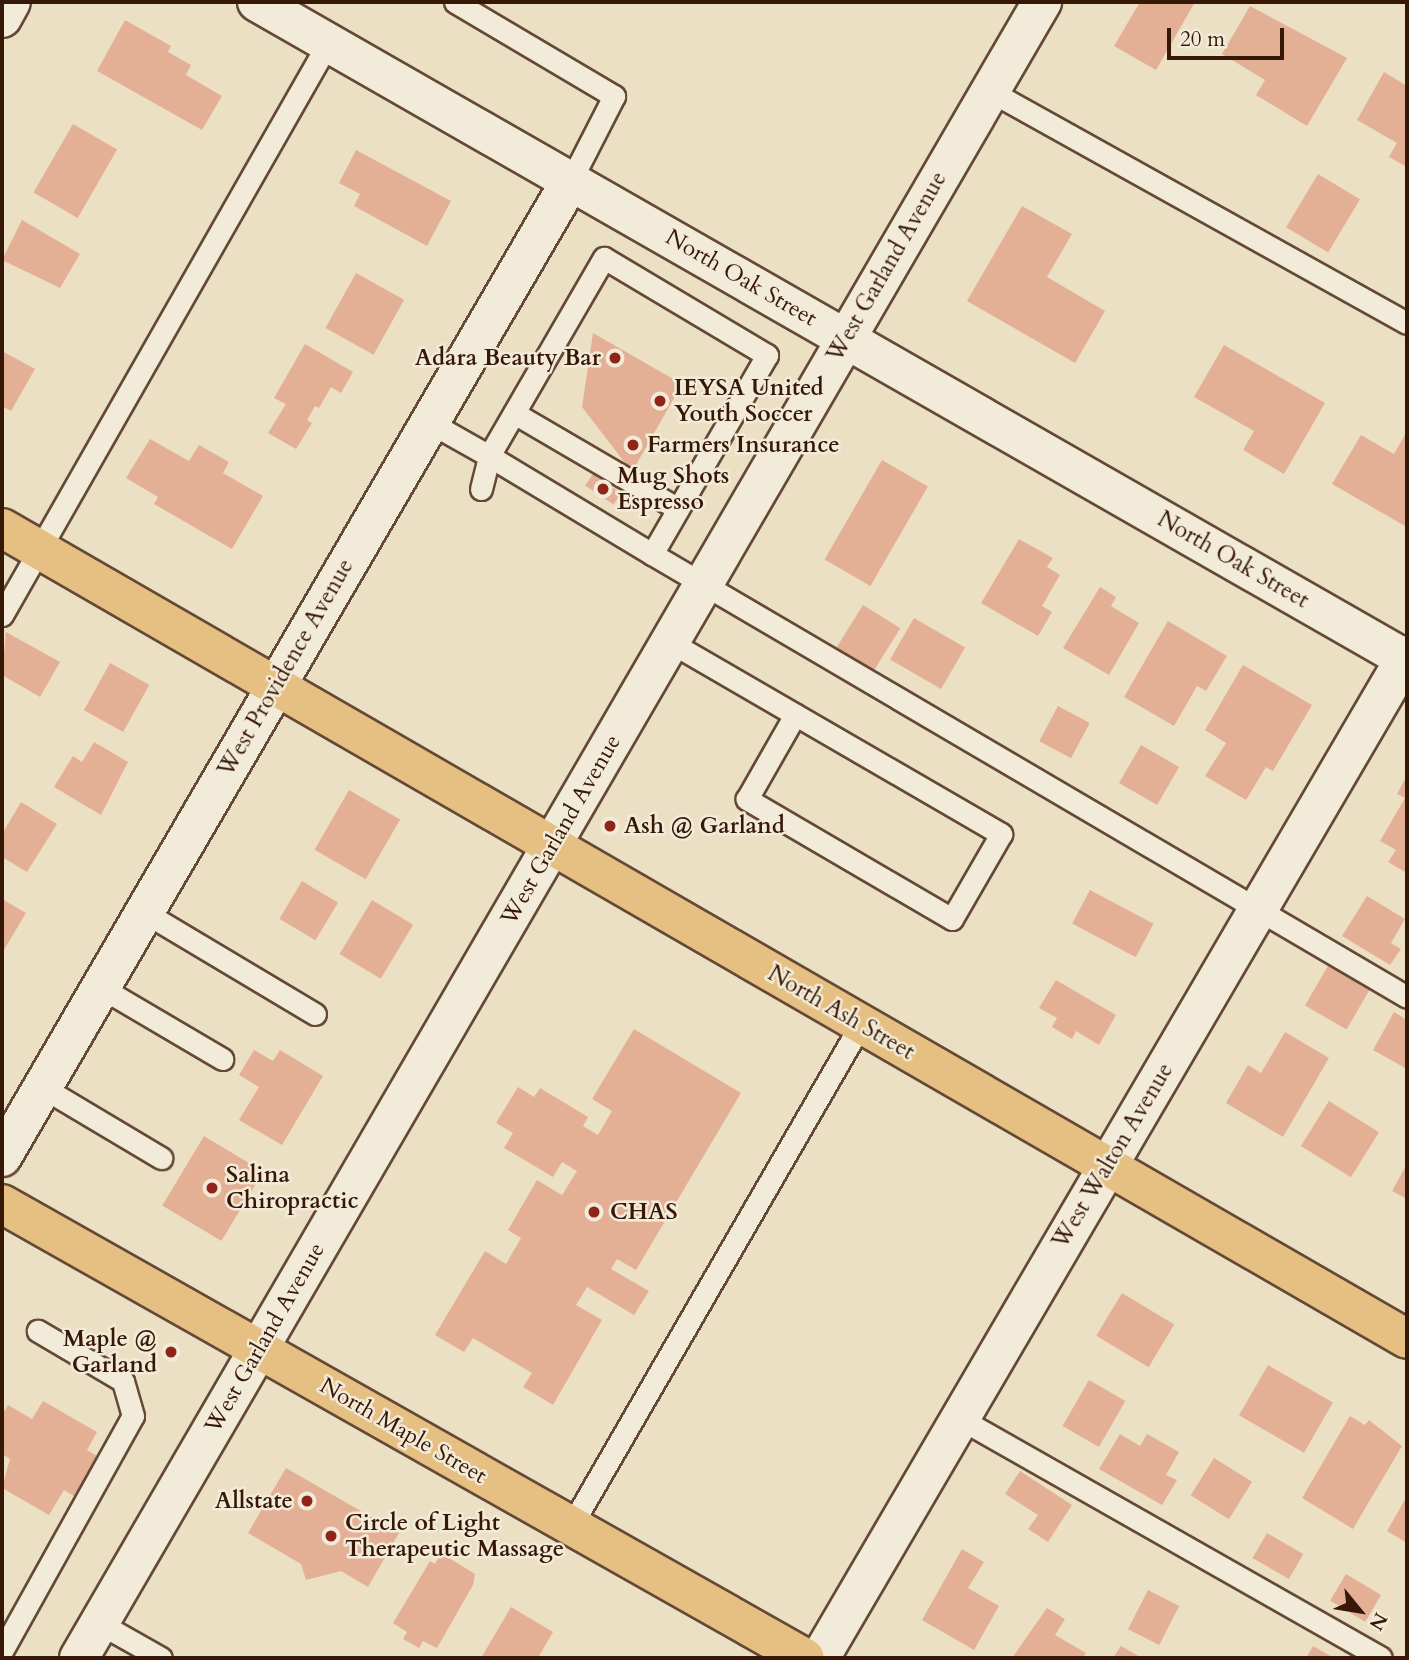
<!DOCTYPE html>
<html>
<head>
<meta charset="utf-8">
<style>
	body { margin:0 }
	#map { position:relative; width:1409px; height:1660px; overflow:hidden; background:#ece0c4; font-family:Cardo,serif }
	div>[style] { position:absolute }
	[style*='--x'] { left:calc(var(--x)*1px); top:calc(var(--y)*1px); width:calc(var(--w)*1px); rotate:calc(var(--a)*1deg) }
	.building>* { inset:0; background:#e4b095; transform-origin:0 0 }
	.roads { filter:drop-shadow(2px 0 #644936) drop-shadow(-2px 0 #644936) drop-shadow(0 2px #644936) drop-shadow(0 -2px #644936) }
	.lane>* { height:21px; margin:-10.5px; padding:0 10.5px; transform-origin:10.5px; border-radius:10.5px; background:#f3ebd9 }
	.street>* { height:38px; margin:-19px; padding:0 19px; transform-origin:19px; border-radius:19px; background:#f3ebd9 }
	.secondary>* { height:38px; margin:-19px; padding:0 19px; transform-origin:19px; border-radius:19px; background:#f3ebd9 }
	.primary>* { height:38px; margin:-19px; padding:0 19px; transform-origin:19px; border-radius:19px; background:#e6c082 }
	.dots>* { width:19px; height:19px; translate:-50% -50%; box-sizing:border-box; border:4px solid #f3ebd9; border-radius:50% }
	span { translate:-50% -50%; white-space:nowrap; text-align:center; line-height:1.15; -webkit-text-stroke:5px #f3ebd9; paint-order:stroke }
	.street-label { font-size:23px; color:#371706 }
	.poi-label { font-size:23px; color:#371706; font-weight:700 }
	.right { translate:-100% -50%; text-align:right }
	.left { translate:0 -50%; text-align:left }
	.frame { position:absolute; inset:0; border:4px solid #371706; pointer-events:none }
	.north { position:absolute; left:1325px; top:1576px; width:70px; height:70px; -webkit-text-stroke:5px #f3ebd9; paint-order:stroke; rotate:120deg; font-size:19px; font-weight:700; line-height:28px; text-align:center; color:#371706 }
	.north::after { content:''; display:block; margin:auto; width:24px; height:32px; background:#371706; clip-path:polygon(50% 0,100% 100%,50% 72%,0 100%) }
	.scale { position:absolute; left:1167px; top:28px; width:117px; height:32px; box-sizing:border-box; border:4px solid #371706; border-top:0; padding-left:9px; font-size:21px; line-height:24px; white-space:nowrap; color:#371706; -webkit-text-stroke:5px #f3ebd9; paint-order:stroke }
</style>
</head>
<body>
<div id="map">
	<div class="building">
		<div style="clip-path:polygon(1140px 2px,1195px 2px,1156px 70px,1114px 46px)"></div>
		<div style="clip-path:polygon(1250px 6px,1347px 58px,1307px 126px,1256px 95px,1265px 80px,1222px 54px)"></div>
		<div style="clip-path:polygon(125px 20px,171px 46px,168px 52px,191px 65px,186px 75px,222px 96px,202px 130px,97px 71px)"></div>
		<div style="clip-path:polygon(1384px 72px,1407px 86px,1407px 167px,1389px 157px,1397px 143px,1357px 120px)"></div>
		<div style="left:73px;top:124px;width:51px;height:79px;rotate:30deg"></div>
		<div style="clip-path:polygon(356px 150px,451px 201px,427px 246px,354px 206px,360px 194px,339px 183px)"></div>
		<div style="left:1318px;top:174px;width:49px;height:62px;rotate:31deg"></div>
		<div style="clip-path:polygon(1022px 206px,1072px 234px,1047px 277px,1105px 311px,1075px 363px,967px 301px)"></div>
		<div style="clip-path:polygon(22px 220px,80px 254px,60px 288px,2px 260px)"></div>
		<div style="left:356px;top:273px;width:55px;height:63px;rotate:29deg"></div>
		<div style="clip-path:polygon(593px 333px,682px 384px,632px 472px,582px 407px)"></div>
		<div style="clip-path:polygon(305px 344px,353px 372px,341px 393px,331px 387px,319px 408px,315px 406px,307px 420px,312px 423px,296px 449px,268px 433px,286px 404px,274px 398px)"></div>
		<div style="clip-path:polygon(1224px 345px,1325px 403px,1284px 474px,1243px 450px,1254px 431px,1194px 397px)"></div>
		<div style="clip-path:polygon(2px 351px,35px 369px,11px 411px,2px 406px)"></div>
		<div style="clip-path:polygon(1407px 431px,1407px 521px,1405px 526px,1332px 484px,1361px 435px,1394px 454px)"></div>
		<div style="clip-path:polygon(150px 439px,189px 461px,199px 445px,229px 462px,223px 473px,263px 496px,232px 549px,154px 504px,158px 497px,126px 478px)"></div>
		<div style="left:882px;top:460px;width:53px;height:115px;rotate:30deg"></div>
		<div style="left:593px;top:474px;width:34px;height:14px;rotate:34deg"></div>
		<div style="clip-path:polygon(1019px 539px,1053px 558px,1047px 567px,1060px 575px,1042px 606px,1052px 612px,1038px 636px,981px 603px)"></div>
		<div style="clip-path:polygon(1100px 587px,1116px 597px,1111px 606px,1139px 623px,1109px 675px,1063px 648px)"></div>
		<div style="left:863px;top:605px;width:44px;height:50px;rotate:32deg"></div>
		<div style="left:914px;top:618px;width:59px;height:48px;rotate:30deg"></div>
		<div style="clip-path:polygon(1168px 621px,1227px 656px,1206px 691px,1197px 686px,1174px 726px,1124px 697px)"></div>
		<div style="clip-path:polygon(6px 632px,60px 662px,40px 697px,2px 675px)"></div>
		<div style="left:110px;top:663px;width:45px;height:54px;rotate:29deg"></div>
		<div style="clip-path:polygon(1243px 665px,1312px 705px,1273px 771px,1266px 767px,1246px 800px,1205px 776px,1226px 743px,1205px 730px)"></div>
		<div style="left:1058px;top:706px;width:36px;height:40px;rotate:28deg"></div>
		<div style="clip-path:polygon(94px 742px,128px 762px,101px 815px,54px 787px,73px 756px,82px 762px)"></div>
		<div style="left:1141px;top:745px;width:44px;height:44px;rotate:30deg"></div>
		<div style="clip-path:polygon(1407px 775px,1407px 873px,1388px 862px,1396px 850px,1380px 841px,1405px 798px,1397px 794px)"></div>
		<div style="left:349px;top:790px;width:59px;height:69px;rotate:30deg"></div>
		<div style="clip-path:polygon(21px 802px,57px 824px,27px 872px,2px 857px,2px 834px)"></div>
		<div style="left:302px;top:881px;width:42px;height:44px;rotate:31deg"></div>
		<div style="left:1090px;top:890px;width:72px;height:38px;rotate:28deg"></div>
		<div style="clip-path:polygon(1367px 896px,1405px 919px,1391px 943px,1401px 949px,1390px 965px,1342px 936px)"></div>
		<div style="clip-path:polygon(2px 899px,26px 913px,2px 953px)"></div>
		<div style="left:372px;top:900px;width:48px;height:63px;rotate:31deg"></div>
		<div style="left:1329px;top:964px;width:48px;height:48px;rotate:30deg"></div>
		<div style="clip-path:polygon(1056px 980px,1116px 1015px,1099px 1045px,1076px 1031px,1072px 1039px,1052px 1027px,1057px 1018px,1039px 1008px)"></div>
		<div style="clip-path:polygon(1394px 1012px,1407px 1020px,1407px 1069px,1373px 1050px)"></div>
		<div style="clip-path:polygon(634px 1029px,741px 1093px,636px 1270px,617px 1259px,611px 1269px,649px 1291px,634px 1315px,587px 1287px,576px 1305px,602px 1320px,553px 1405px,523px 1387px,532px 1373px,473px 1338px,464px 1352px,435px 1335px,485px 1251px,506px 1264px,521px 1238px,508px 1230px,537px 1180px,562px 1195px,577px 1171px,562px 1162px,553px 1177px,504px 1148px,513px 1133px,496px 1123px,518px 1087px,534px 1097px,540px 1088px,588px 1117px,583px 1126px,598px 1135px,612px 1111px,592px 1099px)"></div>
		<div style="clip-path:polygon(1285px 1032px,1329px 1058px,1283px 1137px,1226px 1103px,1248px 1065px,1261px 1073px)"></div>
		<div style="clip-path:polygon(254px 1050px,273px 1061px,280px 1050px,323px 1076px,282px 1145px,239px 1120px,259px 1087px,239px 1075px)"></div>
		<div style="left:1329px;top:1101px;width:59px;height:53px;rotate:32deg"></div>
		<div style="left:204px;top:1136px;width:69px;height:81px;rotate:31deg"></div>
		<div style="clip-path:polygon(1407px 1164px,1407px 1199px,1392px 1191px)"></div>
		<div style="left:1122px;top:1293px;width:61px;height:50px;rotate:31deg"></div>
		<div style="left:1268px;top:1365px;width:75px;height:58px;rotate:30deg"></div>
		<div style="left:1089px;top:1380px;width:42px;height:53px;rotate:30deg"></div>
		<div style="clip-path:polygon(43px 1401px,97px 1432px,87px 1450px,105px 1461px,82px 1501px,64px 1490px,49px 1515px,2px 1488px,10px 1459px,2px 1454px,2px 1415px,8px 1405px,32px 1419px)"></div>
		<div style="clip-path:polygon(1350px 1416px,1365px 1425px,1369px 1420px,1402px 1446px,1353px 1529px,1302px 1498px)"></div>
		<div style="clip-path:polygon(1120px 1434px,1140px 1446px,1147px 1434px,1179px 1452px,1166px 1475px,1177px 1480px,1162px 1505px,1099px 1469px)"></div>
		<div style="left:1214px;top:1458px;width:45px;height:44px;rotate:32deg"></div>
		<div style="clip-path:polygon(286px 1468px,399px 1533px,368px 1587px,341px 1571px,306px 1580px,301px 1564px,248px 1533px)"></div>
		<div style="clip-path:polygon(1020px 1471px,1072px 1505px,1048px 1542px,1028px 1529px,1038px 1515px,1005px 1494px)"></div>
		<div style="clip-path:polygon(1407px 1496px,1407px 1543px,1387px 1531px)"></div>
		<div style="left:1267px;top:1533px;width:42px;height:29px;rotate:30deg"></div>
		<div style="clip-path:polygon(962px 1549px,984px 1562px,968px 1588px,999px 1606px,974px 1650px,922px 1620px)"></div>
		<div style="clip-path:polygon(441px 1553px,475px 1574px,473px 1585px,437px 1648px,423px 1641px,419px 1648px,403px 1639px,407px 1632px,393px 1623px,430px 1561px,435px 1564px)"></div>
		<div style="left:1346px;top:1574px;width:41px;height:31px;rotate:31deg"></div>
		<div style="left:1148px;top:1590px;width:35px;height:44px;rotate:27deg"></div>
		<div style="clip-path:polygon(511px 1607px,553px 1632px,538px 1658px,481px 1658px)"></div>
		<div style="clip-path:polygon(1047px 1608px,1065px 1619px,1055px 1635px,1086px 1653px,1083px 1658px,1012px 1658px)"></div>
		<div style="clip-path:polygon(1121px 1646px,1142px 1658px,1113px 1658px)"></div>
		<div style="clip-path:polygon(1313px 1646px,1334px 1658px,1306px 1658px)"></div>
	</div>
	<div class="roads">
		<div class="lane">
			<div style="--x:455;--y:2;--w:185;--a:30.6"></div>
			<div style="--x:614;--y:96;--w:94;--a:117.1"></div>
			<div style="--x:990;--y:91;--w:477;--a:29.1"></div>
			<div style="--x:514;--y:413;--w:190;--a:30.3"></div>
			<div style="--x:429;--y:422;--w:69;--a:29.5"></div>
			<div style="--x:489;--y:456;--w:229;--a:-59.9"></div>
			<div style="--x:604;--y:258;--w:190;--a:30.8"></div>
			<div style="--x:767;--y:355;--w:230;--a:120"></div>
			<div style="--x:652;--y:554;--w:875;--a:30.4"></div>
			<div style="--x:481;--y:489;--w:34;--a:-76"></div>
			<div style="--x:489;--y:456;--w:190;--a:31"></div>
			<div style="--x:2;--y:615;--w:658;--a:-60.32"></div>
			<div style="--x:670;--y:642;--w:383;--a:30.1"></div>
			<div style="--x:1001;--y:834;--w:98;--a:120"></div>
			<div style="--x:952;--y:919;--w:238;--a:-149.7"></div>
			<div style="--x:747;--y:799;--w:97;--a:-60.3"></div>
			<div style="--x:144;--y:912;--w:199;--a:30.8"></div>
			<div style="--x:100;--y:987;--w:142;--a:30.5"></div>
			<div style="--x:42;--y:1087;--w:139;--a:30.8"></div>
			<div style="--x:959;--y:1418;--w:485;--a:29.6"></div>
			<div style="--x:571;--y:1526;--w:580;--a:-59.99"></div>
			<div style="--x:99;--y:1623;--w:71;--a:29.4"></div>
			<div style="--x:2;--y:1651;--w:269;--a:-60.9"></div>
			<div style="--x:133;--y:1416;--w:36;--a:-106"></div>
			<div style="--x:123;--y:1381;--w:99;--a:-149.5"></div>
		</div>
		<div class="street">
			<div style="--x:257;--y:2;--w:1325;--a:29.78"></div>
			<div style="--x:2;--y:18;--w:18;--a:-61"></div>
			<div style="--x:2;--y:1157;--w:1131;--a:-59.78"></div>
			<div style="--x:820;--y:1658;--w:1162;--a:-59.66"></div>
		</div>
		<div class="secondary">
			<div style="--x:79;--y:1658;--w:1916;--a:-59.82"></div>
		</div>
		<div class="primary">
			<div style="--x:2;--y:528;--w:1622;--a:29.99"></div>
			<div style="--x:2;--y:1204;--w:922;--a:29.48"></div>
		</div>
	</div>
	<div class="dots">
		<div style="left:615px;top:358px;background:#8f2418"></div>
		<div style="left:660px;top:401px;background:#8f2418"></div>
		<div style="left:633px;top:445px;background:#8f2418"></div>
		<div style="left:603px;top:489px;background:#8f2418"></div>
		<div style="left:610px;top:826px;background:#8f2418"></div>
		<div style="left:212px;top:1188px;background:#8f2418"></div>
		<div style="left:594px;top:1212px;background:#8f2418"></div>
		<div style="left:171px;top:1352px;background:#8f2418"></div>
		<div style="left:307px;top:1501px;background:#8f2418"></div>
		<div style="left:331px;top:1536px;background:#8f2418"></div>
	</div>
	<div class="street-label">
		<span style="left:887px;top:267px;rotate:-60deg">West Garland Avenue</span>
		<span style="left:741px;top:278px;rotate:30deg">North Oak Street</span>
		<span style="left:1233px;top:560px;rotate:30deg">North Oak Street</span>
		<span style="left:286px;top:668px;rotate:-60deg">West Providence Avenue</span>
		<span style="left:561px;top:830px;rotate:-60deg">West Garland Avenue</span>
		<span style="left:841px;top:1013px;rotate:30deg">North Ash Street</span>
		<span style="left:1113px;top:1156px;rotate:-59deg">West Walton Avenue</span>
		<span style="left:265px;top:1338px;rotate:-60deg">West Garland Avenue</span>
		<span style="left:403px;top:1431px;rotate:30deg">North Maple Street</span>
	</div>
	<div class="poi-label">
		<span class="right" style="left:601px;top:358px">Adara Beauty Bar</span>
		<span class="left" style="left:674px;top:401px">IEYSA United<br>Youth Soccer</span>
		<span class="left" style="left:647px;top:445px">Farmers Insurance</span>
		<span class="left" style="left:617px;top:489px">Mug Shots<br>Espresso</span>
		<span class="left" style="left:624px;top:826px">Ash @ Garland</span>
		<span class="left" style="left:226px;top:1188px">Salina<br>Chiropractic</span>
		<span class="left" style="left:610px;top:1212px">CHAS</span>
		<span class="right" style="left:157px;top:1352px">Maple @<br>Garland</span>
		<span class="right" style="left:293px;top:1501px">Allstate</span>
		<span class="left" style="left:345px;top:1536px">Circle of Light<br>Therapeutic Massage</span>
	</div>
	<div class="frame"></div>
	<div class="north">N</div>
	<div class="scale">20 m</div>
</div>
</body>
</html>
